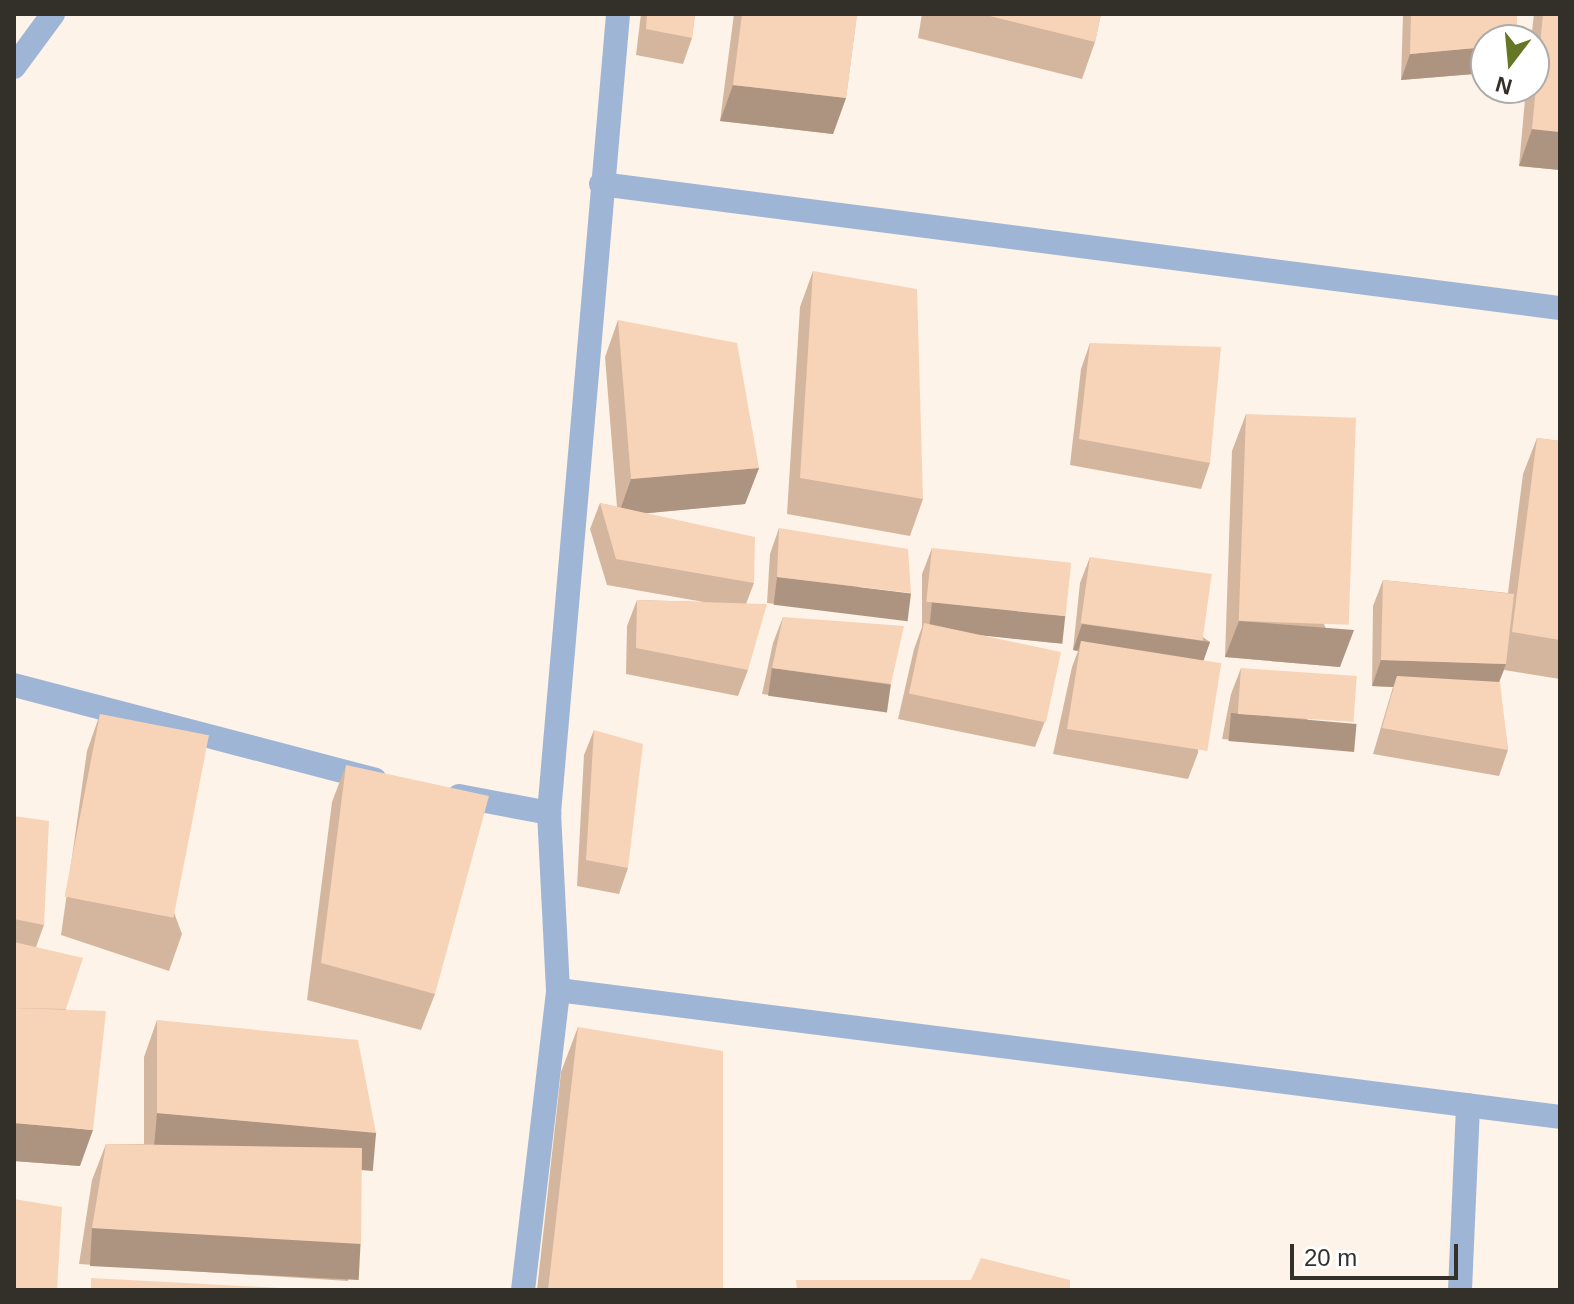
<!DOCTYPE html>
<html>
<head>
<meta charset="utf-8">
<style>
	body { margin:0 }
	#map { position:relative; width:1574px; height:1304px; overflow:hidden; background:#fdf3e8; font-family:Helvetica,sans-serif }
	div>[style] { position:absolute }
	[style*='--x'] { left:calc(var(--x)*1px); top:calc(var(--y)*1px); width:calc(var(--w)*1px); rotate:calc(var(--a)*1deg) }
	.minor>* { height:24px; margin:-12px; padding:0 12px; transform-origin:12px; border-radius:12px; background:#9fb5d5 }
	.wall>* { inset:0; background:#d4b69e }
	.shaded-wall>* { inset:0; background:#ad9481; transform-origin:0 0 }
	.building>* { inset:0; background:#f7d4b8; transform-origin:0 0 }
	span { translate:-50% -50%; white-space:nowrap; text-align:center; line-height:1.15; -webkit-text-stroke:8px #fff; paint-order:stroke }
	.frame { position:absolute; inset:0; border:16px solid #332f29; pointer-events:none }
	.north { position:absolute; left:1470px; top:24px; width:80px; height:80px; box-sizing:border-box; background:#fff; border:2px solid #adaca9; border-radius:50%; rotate:196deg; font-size:22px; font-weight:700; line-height:32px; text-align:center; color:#332f29 }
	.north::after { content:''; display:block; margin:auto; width:28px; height:36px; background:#657625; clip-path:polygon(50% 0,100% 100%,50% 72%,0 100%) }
	.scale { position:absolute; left:1290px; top:1244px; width:168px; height:36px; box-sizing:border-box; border:4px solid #332f29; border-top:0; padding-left:10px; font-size:24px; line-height:28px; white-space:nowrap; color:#332f29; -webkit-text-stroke:6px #fff; paint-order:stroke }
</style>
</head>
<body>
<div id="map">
	<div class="minor">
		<div style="--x:14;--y:67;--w:66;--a:-53.7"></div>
		<div style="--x:601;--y:184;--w:967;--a:7.37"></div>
		<div style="--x:14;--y:685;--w:373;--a:14.7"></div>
		<div style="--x:459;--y:796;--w:92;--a:10.7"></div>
		<div style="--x:558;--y:990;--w:1010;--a:7.22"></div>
		<div style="--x:523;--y:1290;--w:302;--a:-83.3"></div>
		<div style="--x:558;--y:990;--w:177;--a:-92.9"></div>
		<div style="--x:549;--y:813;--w:802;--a:-85.06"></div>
		<div style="--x:1460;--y:1290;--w:185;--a:-87.5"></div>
	</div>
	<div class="wall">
		<div style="clip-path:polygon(641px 14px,695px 14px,692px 38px,683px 64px,636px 55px)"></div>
		<div style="clip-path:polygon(734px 14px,857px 14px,846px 98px,833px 134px,720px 121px)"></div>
		<div style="clip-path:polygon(922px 14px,1101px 14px,1095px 42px,1082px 79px,918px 38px)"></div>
		<div style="clip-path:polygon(1403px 14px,1517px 14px,1486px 40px,1486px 73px,1401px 80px)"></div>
		<div style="clip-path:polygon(1534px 14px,1560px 14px,1560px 170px,1519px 166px,1526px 88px,1534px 88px,1534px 40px,1531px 40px)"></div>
		<div style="clip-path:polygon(813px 271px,923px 499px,910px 536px,787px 514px,800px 307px)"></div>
		<div style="clip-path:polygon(618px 320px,759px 468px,745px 504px,646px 513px,754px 583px,746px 604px,748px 670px,738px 696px,626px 674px,627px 626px,637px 600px,704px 602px,607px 585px,590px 529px,600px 503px,617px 507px,605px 357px)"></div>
		<div style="clip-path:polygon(1090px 343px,1210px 463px,1201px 489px,1070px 465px,1081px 369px)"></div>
		<div style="clip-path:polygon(1246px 414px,1340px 667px,1225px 657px,1232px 451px)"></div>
		<div style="clip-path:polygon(1537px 438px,1560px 441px,1560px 679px,1504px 670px,1499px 682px,1508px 750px,1499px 776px,1373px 754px,1393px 687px,1372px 686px,1373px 606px,1383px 580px,1508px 593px,1523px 474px)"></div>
		<div style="clip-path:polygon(779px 528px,902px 619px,767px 603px,770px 554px)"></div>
		<div style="clip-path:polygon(932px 548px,1065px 617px,1055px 643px,982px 635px,1045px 721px,1035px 747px,898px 719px,914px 649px,922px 627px,922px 574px)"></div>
		<div style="clip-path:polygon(1090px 557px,1210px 642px,1203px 661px,1198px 753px,1188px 779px,1053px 754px,1072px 667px,1078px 651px,1073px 650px,1080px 583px)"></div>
		<div style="clip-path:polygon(783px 617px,891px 684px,881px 710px,762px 694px,773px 643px)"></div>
		<div style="clip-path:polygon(1241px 668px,1347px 750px,1222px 739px,1231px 694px)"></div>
		<div style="clip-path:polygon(100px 714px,182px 934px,169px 971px,61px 935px,87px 751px)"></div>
		<div style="clip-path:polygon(594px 730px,628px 868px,619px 894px,577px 886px,584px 755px)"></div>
		<div style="clip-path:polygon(346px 765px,435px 994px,421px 1030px,307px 1000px,332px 802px)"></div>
		<div style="clip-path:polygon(14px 816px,44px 925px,36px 947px,66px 1009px,80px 1166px,14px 1161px)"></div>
		<div style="clip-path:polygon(157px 1020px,376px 1133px,363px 1170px,361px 1170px,348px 1281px,79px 1264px,92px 1180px,106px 1144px,144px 1144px,144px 1057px)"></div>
		<div style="clip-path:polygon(578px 1027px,723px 1290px,537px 1290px,561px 1072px)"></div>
	</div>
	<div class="shaded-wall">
		<div style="clip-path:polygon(1486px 47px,1486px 73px,1401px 80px,1410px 54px)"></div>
		<div style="clip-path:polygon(733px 85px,846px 98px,833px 134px,720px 121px)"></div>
		<div style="clip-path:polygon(1532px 129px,1560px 132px,1560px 170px,1519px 166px)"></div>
		<div style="clip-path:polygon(759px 468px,745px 504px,618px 516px,631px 479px)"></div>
		<div style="left:777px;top:577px;width:135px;height:28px;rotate:7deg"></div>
		<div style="left:932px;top:602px;width:134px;height:28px;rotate:6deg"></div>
		<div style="clip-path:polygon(1239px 621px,1354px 630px,1340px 667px,1225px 657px)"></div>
		<div style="clip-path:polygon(1082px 624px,1210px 642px,1201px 668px,1081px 641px,1078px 651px,1073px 650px)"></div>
		<div style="clip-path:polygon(1381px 660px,1506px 664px,1496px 690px,1397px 676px,1393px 687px,1372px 686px)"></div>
		<div style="left:772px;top:668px;width:120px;height:28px;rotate:8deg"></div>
		<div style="left:1231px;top:713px;width:126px;height:28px;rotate:5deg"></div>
		<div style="left:157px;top:1113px;width:220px;height:39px;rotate:5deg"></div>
		<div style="clip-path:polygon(14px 1123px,93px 1130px,80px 1166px,14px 1161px)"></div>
		<div style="left:92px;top:1228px;width:269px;height:38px;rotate:3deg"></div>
	</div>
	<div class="building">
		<div style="clip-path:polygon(647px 14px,695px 14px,692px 38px,646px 29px)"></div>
		<div style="clip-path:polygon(742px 14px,857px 14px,846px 98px,733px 85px)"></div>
		<div style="clip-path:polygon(982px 14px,1101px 14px,1095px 42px)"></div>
		<div style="clip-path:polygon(1411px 14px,1517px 14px,1517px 40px,1486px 40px,1486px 47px,1410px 54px)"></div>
		<div style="clip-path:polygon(1543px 14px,1560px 14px,1560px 132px,1532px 129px)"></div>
		<div style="clip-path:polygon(813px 271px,917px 289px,923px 499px,800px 478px)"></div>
		<div style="clip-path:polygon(618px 320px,737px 343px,759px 468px,631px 479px)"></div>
		<div style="clip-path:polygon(1090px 343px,1221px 347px,1210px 463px,1079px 439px)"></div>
		<div style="left:1246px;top:414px;width:110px;height:207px;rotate:2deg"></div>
		<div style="clip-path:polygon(1537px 438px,1560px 441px,1560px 640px,1512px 632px)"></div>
		<div style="clip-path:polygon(600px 503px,755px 537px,754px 583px,616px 559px)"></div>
		<div style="clip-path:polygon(779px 528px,908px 549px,911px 593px,777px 577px)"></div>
		<div style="left:932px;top:548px;width:140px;height:54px;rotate:6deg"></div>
		<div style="left:1090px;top:557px;width:123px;height:67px;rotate:8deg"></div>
		<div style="clip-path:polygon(1383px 580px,1514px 594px,1506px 664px,1381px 660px)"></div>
		<div style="clip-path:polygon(637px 600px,767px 604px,748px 670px,636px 648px)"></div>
		<div style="clip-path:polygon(783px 617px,904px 626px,891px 684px,772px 668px)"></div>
		<div style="left:924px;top:623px;width:140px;height:72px;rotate:12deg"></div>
		<div style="left:1081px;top:641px;width:142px;height:89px;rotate:9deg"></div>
		<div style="left:1241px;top:668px;width:116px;height:46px;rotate:4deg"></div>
		<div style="clip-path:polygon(1397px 676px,1500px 682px,1508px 750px,1382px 728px)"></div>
		<div style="left:100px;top:714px;width:111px;height:186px;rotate:11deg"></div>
		<div style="clip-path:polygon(594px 730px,643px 744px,628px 868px,586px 860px)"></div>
		<div style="clip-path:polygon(346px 765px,489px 796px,435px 994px,321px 963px)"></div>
		<div style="clip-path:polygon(14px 816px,49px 821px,44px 925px,14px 919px)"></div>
		<div style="clip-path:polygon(14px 942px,83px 958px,66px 1009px,14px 1008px)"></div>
		<div style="clip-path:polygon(14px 1008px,106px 1011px,93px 1130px,14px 1123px)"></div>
		<div style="clip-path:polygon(157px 1020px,358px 1040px,376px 1133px,157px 1113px)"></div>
		<div style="clip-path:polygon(578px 1027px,723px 1051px,723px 1290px,548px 1290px)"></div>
		<div style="clip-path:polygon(106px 1144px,362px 1148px,361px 1244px,92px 1228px)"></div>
		<div style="clip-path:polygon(14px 1199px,62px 1207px,57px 1290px,14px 1290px)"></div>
		<div style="clip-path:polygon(981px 1258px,1070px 1280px,1070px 1290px,797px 1290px,796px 1280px,971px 1280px)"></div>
		<div style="clip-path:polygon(91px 1278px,318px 1290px,91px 1290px)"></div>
	</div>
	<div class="frame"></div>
	<div class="north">N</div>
	<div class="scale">20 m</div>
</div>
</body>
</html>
